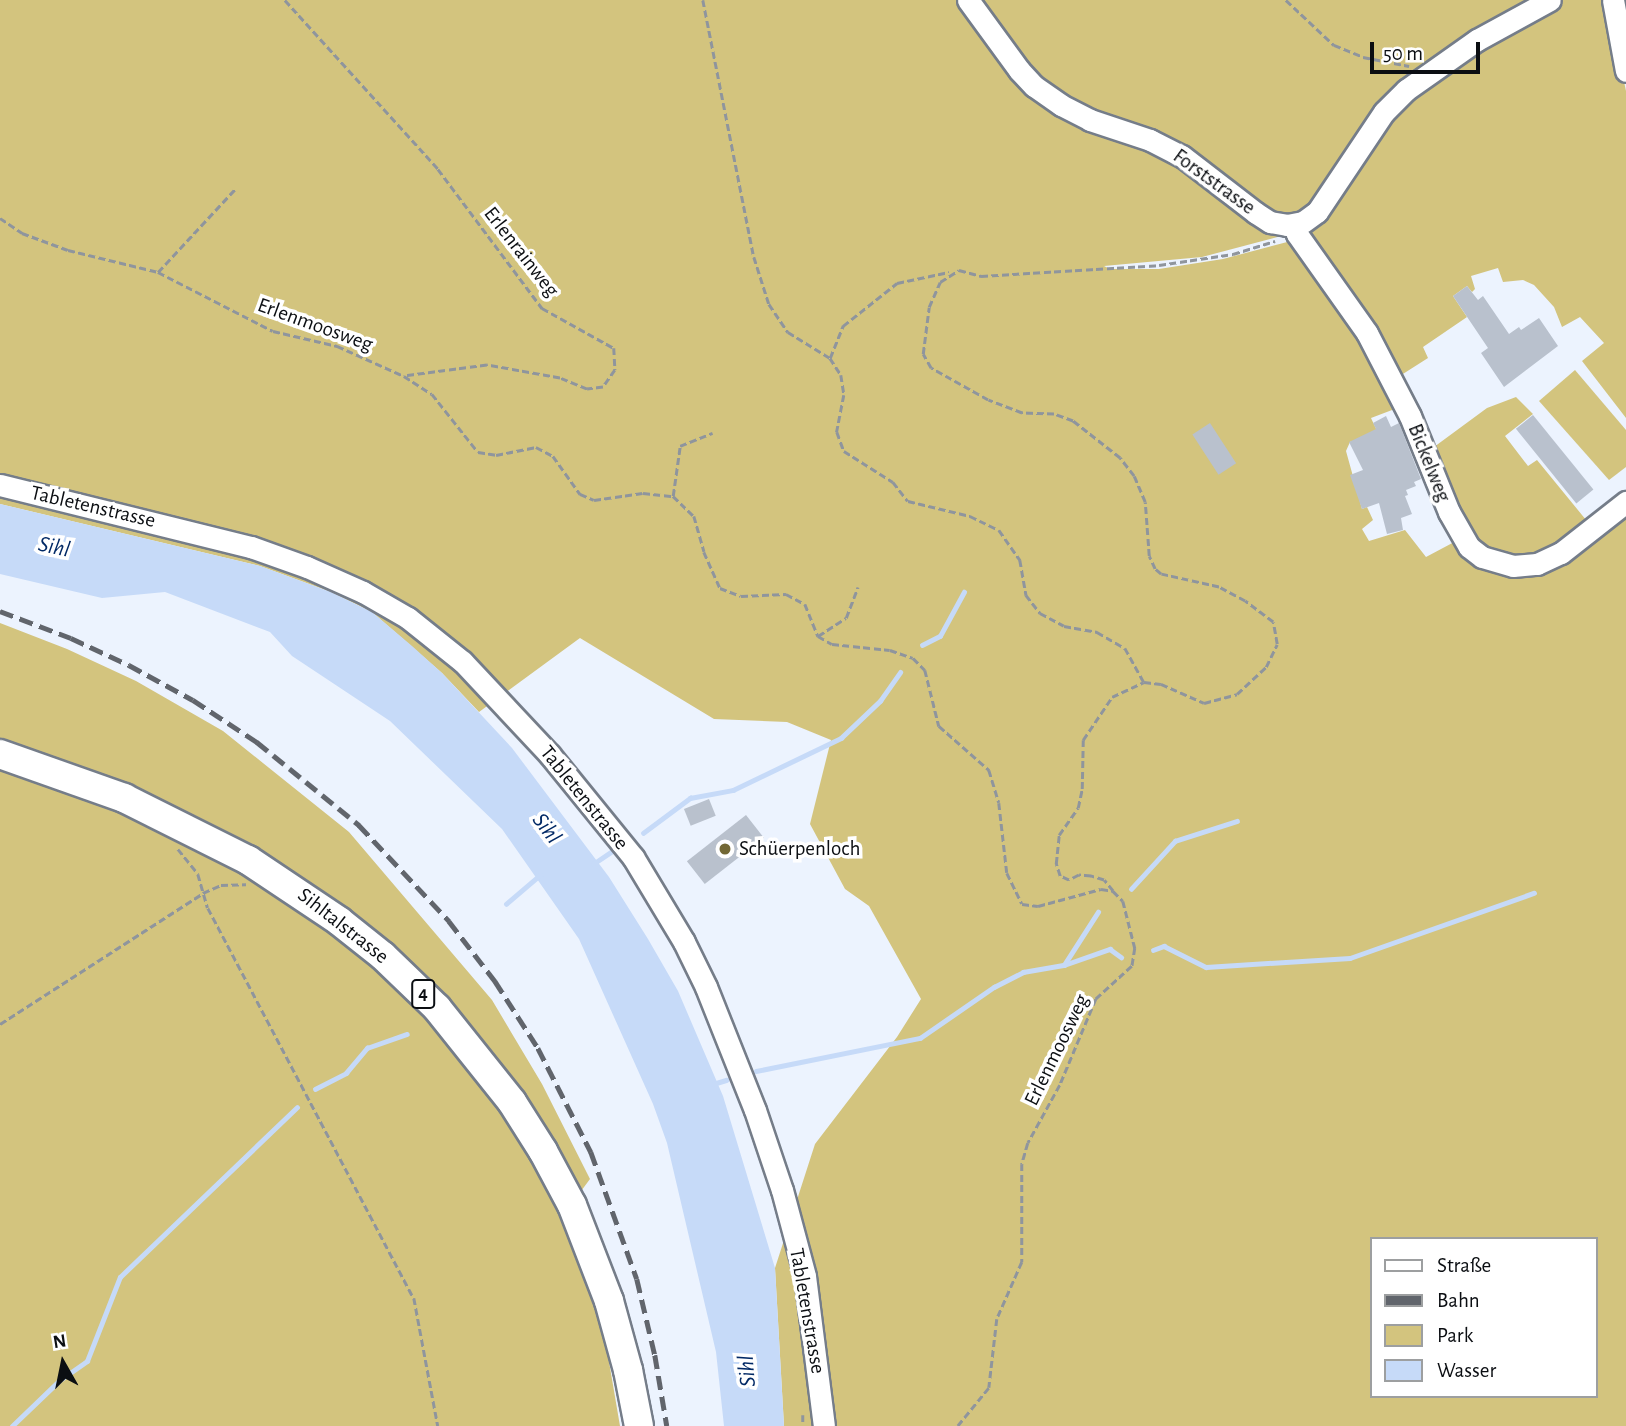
<!DOCTYPE html>
<html>
<head>
<meta charset="utf-8">
<style>
	body { margin:0 }
	#map { position:relative; width:1626px; height:1426px; overflow:hidden; background:#ecf3fe; font-family:"Alegreya Sans",sans-serif }
	div>[style] { position:absolute }
	[style*='--x'] { left:calc(var(--x)*1px); top:calc(var(--y)*1px); width:calc(var(--w)*1px); rotate:calc(var(--a)*1deg) }
	.green>* { inset:0; background:#d3c47e }
	.water>* { inset:0; background:#c6daf8 }
	.stream>* { height:4.5px; margin:-2.25px; padding:0 2.25px; transform-origin:2.25px; border-radius:2.25px; background:#c6daf8 }
	.building>* { inset:0; background:#b9c1cd; transform-origin:0 0 }
	.path>* { height:2.5px; margin-top:-1.25px; transform-origin:0; background:repeating-linear-gradient(90deg,#8f959d 0 7px,transparent 0 10.5px) }
	.roads { filter:drop-shadow(2px 0 #757d89) drop-shadow(-2px 0 #757d89) drop-shadow(0 2px #757d89) drop-shadow(0 -2px #757d89) }
	.minor>* { height:21px; margin:-10.5px; padding:0 10.5px; transform-origin:10.5px; border-radius:10.5px; background:#fff }
	.major>* { height:28px; margin:-14px; padding:0 14px; transform-origin:14px; border-radius:14px; background:#fff }
	.rail>* { height:4.5px; margin-top:-2.25px; transform-origin:0; background:repeating-linear-gradient(90deg,#61656c 0 14px,transparent 0 21px) }
	.dots>* { width:19px; height:19px; translate:-50% -50%; box-sizing:border-box; border:4px solid #fff; border-radius:50% }
	span { translate:-50% -50%; white-space:nowrap; text-align:center; line-height:1.15; -webkit-text-stroke:7px #fff; paint-order:stroke }
	.shield-label span { padding:2px 5px; background:#fff; border:2px solid; border-radius:5px; -webkit-text-stroke-width:0 }
	.shield-label { font-size:19px; color:#0b0e12; font-weight:700 }
	.street-label { font-size:21px; color:#0b0e12 }
	.poi-label { font-size:21px; color:#0b0e12 }
	.left { translate:0 -50%; text-align:left }
	.water-label { font-size:23px; color:#002865; font-style:italic }
	.legend { position:absolute; left:1370px; top:1237px; width:228px; height:161px; box-sizing:border-box; background:#fff; border:2px solid #9d9fa0; margin:0; padding:9px 12px; list-style:none; font-size:21px; color:#0b0e12 }
	.legend li { display:flex; align-items:center; gap:14px; height:35px }
	.legend b { width:35px; border:2px solid #9d9fa0 }
	.north { position:absolute; left:28px; top:1328px; width:70px; height:70px; -webkit-text-stroke:5px #fff; paint-order:stroke; rotate:351deg; font-size:19px; font-weight:700; line-height:28px; text-align:center; color:#0b0e12 }
	.north::after { content:''; display:block; margin:auto; width:24px; height:32px; background:#0b0e12; clip-path:polygon(50% 0,100% 100%,50% 72%,0 100%) }
	.scale { position:absolute; left:1370px; top:42px; width:110px; height:32px; box-sizing:border-box; border:4px solid #0b0e12; border-top:0; padding-left:9px; font-size:21px; line-height:24px; white-space:nowrap; color:#0b0e12; -webkit-text-stroke:5px #fff; paint-order:stroke }
</style>
</head>
<body>
<div id="map">
	<div class="green">
		<div style="clip-path:polygon(evenodd,0 0,1537px 0,1437px 59px,1314px 209px,1285px 235px,1202px 257px,1104px 266px,1110px 269px,1159px 269px,1223px 259px,1291px 241px,1369px 345px,1400px 407px,1371px 418px,1378px 433px,1350px 442px,1346px 451px,1362px 509px,1367px 507px,1373px 520px,1362px 529px,1369px 541px,1405px 530px,1426px 557px,1458px 540px,1511px 570px,1626px 508px,1626px 1426px,784px 1426px,775px 1268px,815px 1144px,897px 1037px,921px 999px,869px 906px,845px 889px,810px 824px,831px 740px,787px 722px,714px 719px,580px 638px,479px 712px,442px 673px,372px 612px,331px 592px,260px 566px,0 504px,0 0,1372px 1239px,1596px 1239px,1596px 1396px,1372px 1396px,1372px 1239px)"></div>
		<div style="clip-path:polygon(1555px 0,1607px 0,1626px 91px,1626px 418px,1582px 361px,1604px 343px,1580px 317px,1562px 327px,1554px 307px,1534px 285px,1523px 280px,1503px 282px,1498px 268px,1471px 276px,1475px 289px,1472px 292px,1467px 286px,1453px 296px,1467px 317px,1423px 347px,1428px 358px,1395px 379px,1307px 235px,1308px 228px,1403px 99px)"></div>
		<div style="clip-path:polygon(1575px 370px,1626px 430px,1626px 467px,1609px 480px,1539px 401px)"></div>
		<div style="clip-path:polygon(1516px 397px,1533px 414px,1505px 436px,1528px 466px,1537px 460px,1591px 526px,1531px 561px,1473px 547px,1434px 447px,1487px 408px)"></div>
		<div style="clip-path:polygon(0 623px,67px 649px,136px 681px,223px 731px,349px 832px,492px 1000px,542px 1084px,590px 1179px,570px 1206px,601px 1315px,620px 1426px,0 1426px)"></div>
	</div>
	<div class="water">
		<div style="clip-path:polygon(0 504px,260px 566px,331px 592px,372px 612px,412px 646px,442px 673px,512px 748px,609px 877px,648px 939px,678px 991px,723px 1096px,775px 1268px,784px 1426px,724px 1426px,716px 1352px,667px 1143px,653px 1104px,579px 939px,502px 829px,390px 721px,292px 656px,270px 632px,165px 592px,102px 598px,0 574px)"></div>
	</div>
	<div class="stream">
		<div style="--x:922;--y:645;--w:20;--a:-27"></div>
		<div style="--x:940;--y:636;--w:50;--a:-61.4"></div>
		<div style="--x:643;--y:833;--w:59;--a:-36.7"></div>
		<div style="--x:690;--y:798;--w:44;--a:-10.5"></div>
		<div style="--x:733;--y:790;--w:120;--a:-25.7"></div>
		<div style="--x:841;--y:738;--w:54;--a:-43.5"></div>
		<div style="--x:880;--y:701;--w:35;--a:-55"></div>
		<div style="--x:593;--y:864;--w:27;--a:-34"></div>
		<div style="--x:1131;--y:889;--w:65;--a:-47.5"></div>
		<div style="--x:1175;--y:841;--w:65;--a:-17.9"></div>
		<div style="--x:506;--y:904;--w:45;--a:-40.5"></div>
		<div style="--x:1153;--y:950;--w:12;--a:-20"></div>
		<div style="--x:1164;--y:946;--w:47;--a:26.6"></div>
		<div style="--x:1206;--y:967;--w:144;--a:-3.6"></div>
		<div style="--x:1350;--y:958;--w:195;--a:-19.5"></div>
		<div style="--x:1064;--y:965;--w:49;--a:-19.2"></div>
		<div style="--x:1110;--y:949;--w:14;--a:36"></div>
		<div style="--x:756;--y:1071;--w:167;--a:-11.4"></div>
		<div style="--x:920;--y:1038;--w:90;--a:-34.6"></div>
		<div style="--x:994;--y:987;--w:33;--a:-27"></div>
		<div style="--x:1023;--y:972;--w:42;--a:-9.7"></div>
		<div style="--x:1064;--y:965;--w:63;--a:-57.3"></div>
		<div style="--x:713;--y:1084;--w:14;--a:-17"></div>
		<div style="--x:315;--y:1089;--w:35;--a:-27"></div>
		<div style="--x:346;--y:1073;--w:33;--a:-50"></div>
		<div style="--x:367;--y:1048;--w:42;--a:-19.3"></div>
		<div style="--x:12;--y:1426;--w:66;--a:-43.8"></div>
		<div style="--x:60;--y:1380;--w:33;--a:-35"></div>
		<div style="--x:87;--y:1361;--w:90;--a:-68.6"></div>
		<div style="--x:120;--y:1277;--w:245;--a:-43.8"></div>
	</div>
	<div class="building">
		<div style="clip-path:polygon(1467px 286px,1478px 300px,1483px 296px,1509px 334px,1519px 327px,1521px 330px,1539px 318px,1558px 346px,1504px 387px,1481px 353px,1488px 348px,1453px 296px)"></div>
		<div style="left:1533px;top:415px;width:96px;height:22px;rotate:51deg"></div>
		<div style="clip-path:polygon(1386px 416px,1391px 427px,1399px 423px,1421px 479px,1414px 482px,1416px 486px,1406px 490px,1408px 495px,1405px 496px,1412px 514px,1401px 518px,1403px 530px,1387px 534px,1379px 503px,1362px 509px,1350px 475px,1363px 470px,1349px 442px,1376px 429px,1373px 423px)"></div>
		<div style="left:1210px;top:423px;width:48px;height:21px;rotate:57deg"></div>
		<div style="left:709px;top:799px;width:18px;height:27px;rotate:68deg"></div>
		<div style="left:746px;top:815px;width:29px;height:75px;rotate:52deg"></div>
	</div>
	<div class="path">
		<div style="--x:285;--y:0;--w:228;--a:47.8"></div>
		<div style="--x:438;--y:169;--w:174;--a:53.2"></div>
		<div style="--x:542;--y:308;--w:82;--a:29.1"></div>
		<div style="--x:614;--y:348;--w:22;--a:87"></div>
		<div style="--x:615;--y:370;--w:21;--a:125"></div>
		<div style="--x:603;--y:387;--w:16;--a:173"></div>
		<div style="--x:587;--y:389;--w:29;--a:-158"></div>
		<div style="--x:560;--y:378;--w:74;--a:-169.9"></div>
		<div style="--x:487;--y:365;--w:84;--a:172.5"></div>
		<div style="--x:703;--y:0;--w:262;--a:78.8"></div>
		<div style="--x:754;--y:257;--w:49;--a:72.3"></div>
		<div style="--x:769;--y:304;--w:34;--a:56"></div>
		<div style="--x:788;--y:332;--w:49;--a:31.8"></div>
		<div style="--x:830;--y:358;--w:20;--a:57"></div>
		<div style="--x:841;--y:375;--w:20;--a:81"></div>
		<div style="--x:844;--y:395;--w:38;--a:101"></div>
		<div style="--x:837;--y:432;--w:20;--a:70"></div>
		<div style="--x:844;--y:451;--w:58;--a:32.3"></div>
		<div style="--x:893;--y:482;--w:24;--a:52"></div>
		<div style="--x:908;--y:501;--w:64;--a:13.6"></div>
		<div style="--x:970;--y:516;--w:32;--a:26"></div>
		<div style="--x:999;--y:530;--w:37;--a:55"></div>
		<div style="--x:1020;--y:560;--w:36;--a:80"></div>
		<div style="--x:1026;--y:595;--w:23;--a:52"></div>
		<div style="--x:1040;--y:613;--w:27;--a:28"></div>
		<div style="--x:1064;--y:626;--w:34;--a:10"></div>
		<div style="--x:1097;--y:632;--w:32;--a:30"></div>
		<div style="--x:1125;--y:648;--w:39;--a:61"></div>
		<div style="--x:1286;--y:0;--w:66;--a:43.2"></div>
		<div style="--x:1334;--y:45;--w:31;--a:22"></div>
		<div style="--x:1363;--y:57;--w:47;--a:11.1"></div>
		<div style="--x:0;--y:218;--w:27;--a:34"></div>
		<div style="--x:22;--y:233;--w:49;--a:20.3"></div>
		<div style="--x:68;--y:250;--w:93;--a:13.7"></div>
		<div style="--x:158;--y:272;--w:129;--a:27.2"></div>
		<div style="--x:273;--y:331;--w:66;--a:13.2"></div>
		<div style="--x:337;--y:346;--w:73;--a:24.1"></div>
		<div style="--x:404;--y:376;--w:33;--a:33"></div>
		<div style="--x:432;--y:394;--w:74;--a:51.6"></div>
		<div style="--x:478;--y:452;--w:18;--a:9"></div>
		<div style="--x:496;--y:455;--w:41;--a:-11.3"></div>
		<div style="--x:536;--y:447;--w:19;--a:28"></div>
		<div style="--x:553;--y:456;--w:47;--a:54.6"></div>
		<div style="--x:580;--y:494;--w:15;--a:23"></div>
		<div style="--x:594;--y:500;--w:49;--a:-8.1"></div>
		<div style="--x:643;--y:493;--w:30;--a:6"></div>
		<div style="--x:673;--y:496;--w:29;--a:44"></div>
		<div style="--x:694;--y:516;--w:37;--a:74"></div>
		<div style="--x:704;--y:552;--w:39;--a:66"></div>
		<div style="--x:720;--y:588;--w:22;--a:21"></div>
		<div style="--x:741;--y:596;--w:45;--a:-2.5"></div>
		<div style="--x:786;--y:594;--w:21;--a:28"></div>
		<div style="--x:805;--y:604;--w:35;--a:68"></div>
		<div style="--x:818;--y:636;--w:16;--a:30"></div>
		<div style="--x:832;--y:644;--w:58;--a:5.9"></div>
		<div style="--x:890;--y:650;--w:24;--a:19"></div>
		<div style="--x:913;--y:658;--w:17;--a:45"></div>
		<div style="--x:925;--y:670;--w:58;--a:76"></div>
		<div style="--x:939;--y:726;--w:67;--a:41.3"></div>
		<div style="--x:989;--y:770;--w:34;--a:73"></div>
		<div style="--x:999;--y:803;--w:70;--a:83.5"></div>
		<div style="--x:1007;--y:873;--w:34;--a:64"></div>
		<div style="--x:1022;--y:904;--w:16;--a:7"></div>
		<div style="--x:1038;--y:906;--w:65;--a:-15.1"></div>
		<div style="--x:1101;--y:889;--w:12;--a:9"></div>
		<div style="--x:1113;--y:891;--w:14;--a:45"></div>
		<div style="--x:1123;--y:901;--w:49;--a:75.7"></div>
		<div style="--x:1135;--y:948;--w:18;--a:99"></div>
		<div style="--x:1132;--y:966;--w:49;--a:137.5"></div>
		<div style="--x:1096;--y:999;--w:93;--a:112.7"></div>
		<div style="--x:1060;--y:1085;--w:66;--a:118.9"></div>
		<div style="--x:1028;--y:1143;--w:22;--a:106"></div>
		<div style="--x:1022;--y:1164;--w:98;--a:90"></div>
		<div style="--x:1022;--y:1262;--w:62;--a:113.7"></div>
		<div style="--x:997;--y:1319;--w:69;--a:96.6"></div>
		<div style="--x:989;--y:1388;--w:49;--a:129.2"></div>
		<div style="--x:158;--y:272;--w:113;--a:-47.1"></div>
		<div style="--x:830;--y:358;--w:35;--a:-68"></div>
		<div style="--x:843;--y:326;--w:69;--a:-38.5"></div>
		<div style="--x:897;--y:283;--w:53;--a:-11.9"></div>
		<div style="--x:673;--y:496;--w:50;--a:-82"></div>
		<div style="--x:680;--y:446;--w:35;--a:-22"></div>
		<div style="--x:818;--y:636;--w:33;--a:-33"></div>
		<div style="--x:846;--y:618;--w:33;--a:-69"></div>
		<div style="--x:178;--y:849;--w:32;--a:51"></div>
		<div style="--x:198;--y:874;--w:35;--a:74"></div>
		<div style="--x:208;--y:908;--w:441;--a:62.2"></div>
		<div style="--x:414;--y:1298;--w:130;--a:79.4"></div>
		<div style="--x:1113;--y:891;--w:14;--a:-129"></div>
		<div style="--x:1104;--y:880;--w:14;--a:-163"></div>
		<div style="--x:1091;--y:876;--w:12;--a:-175"></div>
		<div style="--x:1079;--y:875;--w:11;--a:153"></div>
		<div style="--x:1069;--y:880;--w:10;--a:-156"></div>
		<div style="--x:1060;--y:876;--w:13;--a:-108"></div>
		<div style="--x:1056;--y:864;--w:29;--a:-84"></div>
		<div style="--x:1059;--y:835;--w:33;--a:-55"></div>
		<div style="--x:1078;--y:808;--w:19;--a:-78"></div>
		<div style="--x:1082;--y:789;--w:49;--a:-88.8"></div>
		<div style="--x:1083;--y:740;--w:52;--a:-56"></div>
		<div style="--x:1112;--y:697;--w:35;--a:-25"></div>
		<div style="--x:1144;--y:682;--w:17;--a:7"></div>
		<div style="--x:1161;--y:684;--w:47;--a:23.8"></div>
		<div style="--x:1204;--y:703;--w:34;--a:-15"></div>
		<div style="--x:1237;--y:694;--w:40;--a:-43"></div>
		<div style="--x:1266;--y:667;--w:25;--a:-64"></div>
		<div style="--x:1277;--y:644;--w:22;--a:-100"></div>
		<div style="--x:1273;--y:622;--w:35;--a:-143"></div>
		<div style="--x:1245;--y:601;--w:30;--a:-152"></div>
		<div style="--x:1219;--y:587;--w:59;--a:-167.4"></div>
		<div style="--x:1161;--y:574;--w:8;--a:-140"></div>
		<div style="--x:1155;--y:569;--w:14;--a:-115"></div>
		<div style="--x:1149;--y:556;--w:54;--a:-94.2"></div>
		<div style="--x:1145;--y:502;--w:28;--a:-113"></div>
		<div style="--x:1134;--y:476;--w:23;--a:-128"></div>
		<div style="--x:1120;--y:458;--w:60;--a:-141.8"></div>
		<div style="--x:1073;--y:421;--w:20;--a:-160"></div>
		<div style="--x:1054;--y:414;--w:32;--a:-178"></div>
		<div style="--x:1022;--y:413;--w:36;--a:-159"></div>
		<div style="--x:988;--y:400;--w:65;--a:-150.7"></div>
		<div style="--x:931;--y:368;--w:16;--a:-120"></div>
		<div style="--x:923;--y:354;--w:47;--a:-82.7"></div>
		<div style="--x:929;--y:307;--w:27;--a:-66"></div>
		<div style="--x:940;--y:282;--w:22;--a:-32"></div>
		<div style="--x:959;--y:270;--w:23;--a:15"></div>
		<div style="--x:981;--y:276;--w:178;--a:-3.5"></div>
		<div style="--x:1159;--y:265;--w:75;--a:-8.5"></div>
		<div style="--x:1233;--y:254;--w:44;--a:-17.2"></div>
		<div style="--x:0;--y:1024;--w:242;--a:-32.8"></div>
		<div style="--x:203;--y:893;--w:20;--a:-24"></div>
		<div style="--x:221;--y:885;--w:25;--a:-2"></div>
		<div style="--x:803;--y:1415;--w:11;--a:90"></div>
	</div>
	<div class="roads">
		<div class="minor">
			<div style="--x:968;--y:0;--w:87;--a:53.9"></div>
			<div style="--x:1019;--y:70;--w:22;--a:47"></div>
			<div style="--x:1034;--y:86;--w:33;--a:35"></div>
			<div style="--x:1061;--y:105;--w:33;--a:27"></div>
			<div style="--x:1090;--y:120;--w:63;--a:18.4"></div>
			<div style="--x:1150;--y:140;--w:36;--a:27"></div>
			<div style="--x:1182;--y:156;--w:93;--a:37.6"></div>
			<div style="--x:1256;--y:213;--w:17;--a:33"></div>
			<div style="--x:1270;--y:222;--w:17;--a:10"></div>
			<div style="--x:1287;--y:225;--w:16;--a:-11"></div>
			<div style="--x:1303;--y:222;--w:17;--a:-36"></div>
			<div style="--x:1317;--y:212;--w:120;--a:-56.2"></div>
			<div style="--x:1384;--y:112;--w:31;--a:-45"></div>
			<div style="--x:1406;--y:90;--w:87;--a:-35.2"></div>
			<div style="--x:1477;--y:40;--w:83;--a:-28.7"></div>
			<div style="--x:1613;--y:0;--w:72;--a:79.6"></div>
			<div style="--x:1295;--y:224;--w:10;--a:79"></div>
			<div style="--x:1297;--y:234;--w:121;--a:54.7"></div>
			<div style="--x:1367;--y:333;--w:93;--a:62.6"></div>
			<div style="--x:1410;--y:416;--w:104;--a:67.9"></div>
			<div style="--x:1449;--y:512;--w:40;--a:60.3"></div>
			<div style="--x:1469;--y:547;--w:16;--a:38"></div>
			<div style="--x:1482;--y:557;--w:32;--a:16"></div>
			<div style="--x:1513;--y:566;--w:24;--a:-5"></div>
			<div style="--x:1537;--y:564;--w:26;--a:-25"></div>
			<div style="--x:1561;--y:553;--w:83;--a:-38.1"></div>
			<div style="--x:0;--y:485;--w:259;--a:13.9"></div>
			<div style="--x:251;--y:547;--w:59;--a:19.7"></div>
			<div style="--x:307;--y:567;--w:61;--a:24.1"></div>
			<div style="--x:363;--y:592;--w:52;--a:30"></div>
			<div style="--x:408;--y:618;--w:70;--a:38.7"></div>
			<div style="--x:463;--y:662;--w:127;--a:46.9"></div>
			<div style="--x:550;--y:755;--w:132;--a:50.9"></div>
			<div style="--x:633;--y:857;--w:99;--a:59"></div>
			<div style="--x:684;--y:942;--w:50;--a:63.9"></div>
			<div style="--x:706;--y:987;--w:132;--a:68.3"></div>
			<div style="--x:755;--y:1110;--w:84;--a:71.4"></div>
			<div style="--x:782;--y:1190;--w:89;--a:75"></div>
			<div style="--x:805;--y:1276;--w:151;--a:82.8"></div>
		</div>
		<div class="major">
			<div style="--x:0;--y:754;--w:132;--a:19.5"></div>
			<div style="--x:124;--y:798;--w:139;--a:26.6"></div>
			<div style="--x:248;--y:860;--w:110;--a:33.8"></div>
			<div style="--x:339;--y:921;--w:56;--a:38.5"></div>
			<div style="--x:383;--y:956;--w:75;--a:43.9"></div>
			<div style="--x:437;--y:1008;--w:120;--a:51.4"></div>
			<div style="--x:512;--y:1102;--w:58;--a:57.7"></div>
			<div style="--x:543;--y:1151;--w:61;--a:61.8"></div>
			<div style="--x:572;--y:1205;--w:103;--a:68.9"></div>
			<div style="--x:609;--y:1301;--w:72;--a:74.6"></div>
			<div style="--x:628;--y:1370;--w:57;--a:78.9"></div>
		</div>
	</div>
	<div class="rail">
		<div style="--x:0;--y:611;--w:76;--a:20.8"></div>
		<div style="--x:71;--y:638;--w:64;--a:25"></div>
		<div style="--x:129;--y:665;--w:73;--a:28.7"></div>
		<div style="--x:193;--y:700;--w:77;--a:33.3"></div>
		<div style="--x:257;--y:742;--w:132;--a:39.1"></div>
		<div style="--x:359;--y:825;--w:132;--a:46.8"></div>
		<div style="--x:449;--y:921;--w:76;--a:52.5"></div>
		<div style="--x:495;--y:981;--w:80;--a:57.3"></div>
		<div style="--x:538;--y:1048;--w:117;--a:63"></div>
		<div style="--x:591;--y:1152;--w:135;--a:70.1"></div>
		<div style="--x:637;--y:1279;--w:78;--a:76.7"></div>
		<div style="--x:655;--y:1355;--w:72;--a:80.4"></div>
	</div>
	<div class="dots">
		<div style="left:725px;top:849px;background:#736835"></div>
	</div>
	<div class="shield-label">
		<span style="left:423px;top:994px">4</span>
	</div>
	<div class="street-label">
		<span style="left:1214px;top:182px;rotate:36deg">Forststrasse</span>
		<span style="left:521px;top:252px;rotate:52deg">Erlenrainweg</span>
		<span style="left:315px;top:325px;rotate:20deg">Erlenmoosweg</span>
		<span style="left:1429px;top:463px;rotate:68deg">Bickelweg</span>
		<span style="left:93px;top:507px;rotate:13deg">Tabletenstrasse</span>
		<span style="left:584px;top:798px;rotate:51deg">Tabletenstrasse</span>
		<span style="left:343px;top:926px;rotate:38deg">Sihltalstrasse</span>
		<span style="left:1057px;top:1050px;rotate:-64deg">Erlenmoosweg</span>
		<span style="left:807px;top:1311px;rotate:80deg">Tabletenstrasse</span>
	</div>
	<div class="poi-label">
		<span class="left" style="left:739px;top:849px">Schüerpenloch</span>
	</div>
	<div class="water-label">
		<span style="left:54px;top:548px;rotate:12deg">Sihl</span>
		<span style="left:546px;top:829px;rotate:53deg">Sihl</span>
		<span style="left:748px;top:1371px;rotate:-94deg">Sihl</span>
	</div>
	<ul class="legend">
	<li><b style="height:9px;background:#fff"></b>Straße</li>
	<li><b style="height:9px;background:#61656c"></b>Bahn</li>
	<li><b style="height:19px;background:#d3c47e"></b>Park</li>
	<li><b style="height:19px;background:#c6daf8"></b>Wasser</li>
	</ul>
	<div class="north">N</div>
	<div class="scale">50 m</div>
</div>
</body>
</html>
